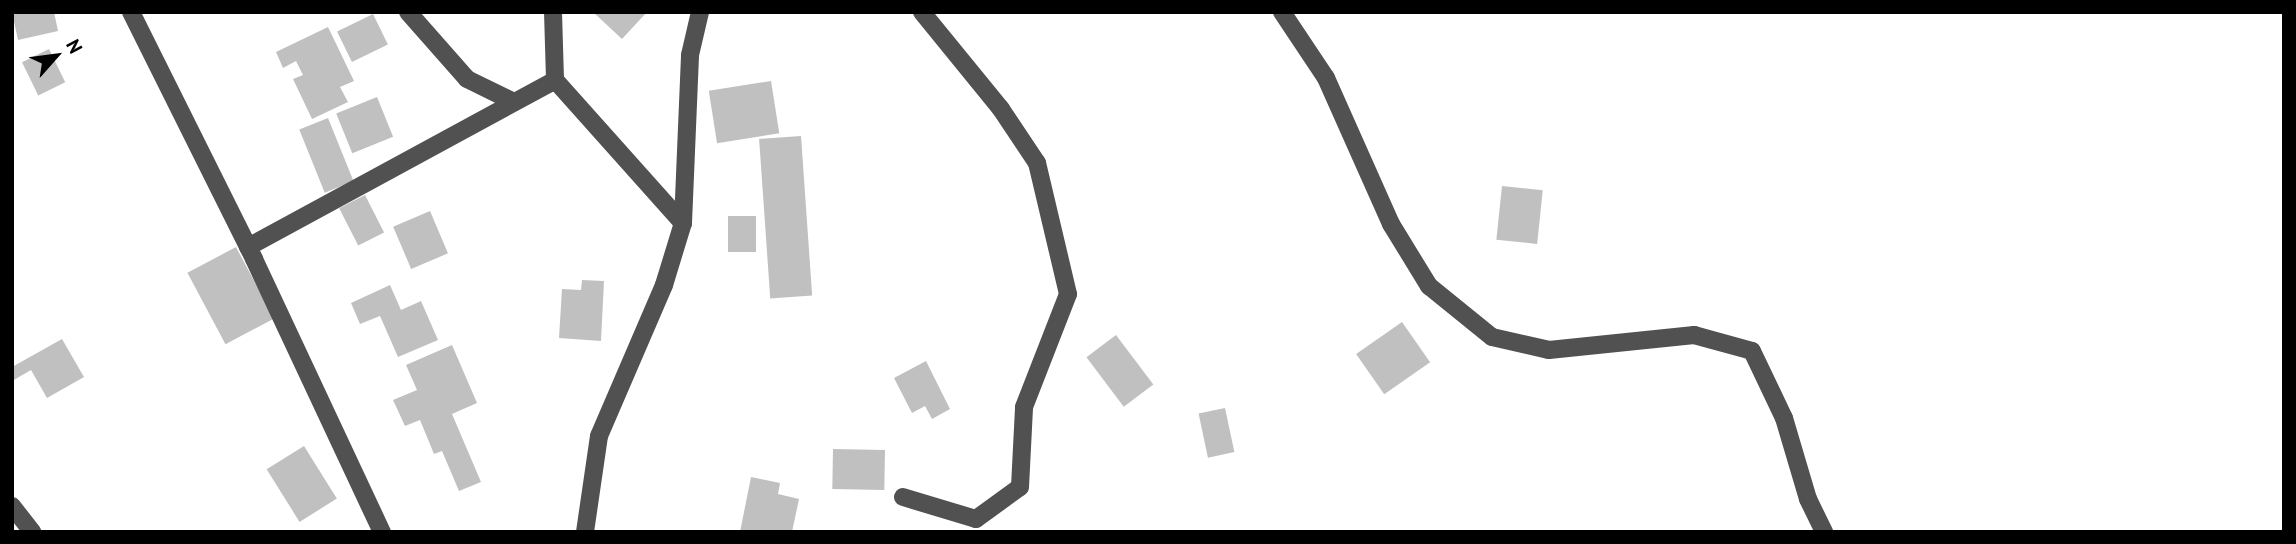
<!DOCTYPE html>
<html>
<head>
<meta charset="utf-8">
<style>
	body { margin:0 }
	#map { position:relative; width:2296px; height:544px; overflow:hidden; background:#fff; font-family:"PT Sans",sans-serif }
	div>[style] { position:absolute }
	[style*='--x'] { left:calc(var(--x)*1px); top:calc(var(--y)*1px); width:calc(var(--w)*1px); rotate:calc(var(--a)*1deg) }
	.building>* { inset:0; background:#c0c0c0; transform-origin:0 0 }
	.minor>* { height:18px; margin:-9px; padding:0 9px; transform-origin:9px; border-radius:9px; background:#515151 }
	span { translate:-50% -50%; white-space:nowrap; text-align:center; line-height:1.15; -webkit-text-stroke:5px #fff; paint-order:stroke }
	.frame { position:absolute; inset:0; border:14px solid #000; pointer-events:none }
	.north { position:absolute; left:21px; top:21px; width:70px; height:70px; -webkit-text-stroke:5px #fff; paint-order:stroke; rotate:62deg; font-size:19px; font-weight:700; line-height:28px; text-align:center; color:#000 }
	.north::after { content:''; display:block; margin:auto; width:24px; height:32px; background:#000; clip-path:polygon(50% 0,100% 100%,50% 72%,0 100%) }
</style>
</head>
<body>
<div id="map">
	<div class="building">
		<div style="clip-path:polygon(12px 12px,54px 12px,58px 31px,18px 40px)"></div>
		<div style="clip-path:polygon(593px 12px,647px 12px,622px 39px)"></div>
		<div style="left:373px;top:14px;width:34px;height:40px;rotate:64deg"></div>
		<div style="clip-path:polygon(328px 27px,354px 81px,340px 87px,348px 102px,312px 119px,293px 79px,303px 75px,296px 61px,283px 68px,276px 52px)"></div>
		<div style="left:49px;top:49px;width:37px;height:30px;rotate:64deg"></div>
		<div style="left:771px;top:81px;width:53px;height:63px;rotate:81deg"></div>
		<div style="left:377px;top:97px;width:43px;height:44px;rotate:68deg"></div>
		<div style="left:328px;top:118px;width:68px;height:31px;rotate:68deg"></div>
		<div style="left:801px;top:136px;width:160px;height:42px;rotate:86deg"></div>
		<div style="left:1502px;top:186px;width:41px;height:54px;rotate:6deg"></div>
		<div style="left:365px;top:195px;width:42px;height:29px;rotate:63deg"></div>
		<div style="left:430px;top:211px;width:46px;height:40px;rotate:67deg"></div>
		<div style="left:728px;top:216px;width:28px;height:36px"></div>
		<div style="left:236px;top:247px;width:81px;height:55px;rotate:62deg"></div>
		<div style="clip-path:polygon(582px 280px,604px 281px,601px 341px,559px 338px,562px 289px,581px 290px)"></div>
		<div style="clip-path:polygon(390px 285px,401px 310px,421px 301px,438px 340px,398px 357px,380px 316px,360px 324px,351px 303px)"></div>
		<div style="left:1402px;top:322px;width:49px;height:56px;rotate:55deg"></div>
		<div style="left:1116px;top:335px;width:62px;height:37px;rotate:53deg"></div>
		<div style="clip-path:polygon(62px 339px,84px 377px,47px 398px,31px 370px,12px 381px,12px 367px)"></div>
		<div style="clip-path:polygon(452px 345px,477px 403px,452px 414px,481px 482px,459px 491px,442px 451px,434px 454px,420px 420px,405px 426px,393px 400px,417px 390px,406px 365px)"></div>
		<div style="clip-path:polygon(926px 361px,950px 409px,932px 419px,925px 406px,912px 413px,894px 378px)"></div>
		<div style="left:1225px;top:408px;width:45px;height:27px;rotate:78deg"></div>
		<div style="left:304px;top:446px;width:62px;height:44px;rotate:58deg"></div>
		<div style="left:833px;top:449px;width:52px;height:40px;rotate:1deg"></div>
		<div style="clip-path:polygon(751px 477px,780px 483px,778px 494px,799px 499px,792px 532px,740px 532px)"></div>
	</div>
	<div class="minor">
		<div style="--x:131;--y:12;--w:276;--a:63.5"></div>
		<div style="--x:254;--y:259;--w:302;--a:64.9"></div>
		<div style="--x:408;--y:12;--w:89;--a:48.6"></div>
		<div style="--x:467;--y:79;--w:52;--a:26.1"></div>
		<div style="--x:553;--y:12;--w:68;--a:88.3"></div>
		<div style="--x:555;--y:80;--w:192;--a:48.2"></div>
		<div style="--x:1282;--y:12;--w:79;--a:56.3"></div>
		<div style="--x:1326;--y:78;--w:160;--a:66"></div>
		<div style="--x:1391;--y:224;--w:73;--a:58.5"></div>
		<div style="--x:1429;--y:286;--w:81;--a:39"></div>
		<div style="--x:1492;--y:337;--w:58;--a:12.8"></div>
		<div style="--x:1549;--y:350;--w:146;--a:-5.9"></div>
		<div style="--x:1694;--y:335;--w:60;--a:15.4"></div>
		<div style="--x:1752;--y:351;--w:74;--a:64.5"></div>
		<div style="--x:1784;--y:418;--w:84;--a:73.5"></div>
		<div style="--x:1808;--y:499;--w:37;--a:64"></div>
		<div style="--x:248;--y:247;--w:349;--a:-28.5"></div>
		<div style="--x:903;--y:497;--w:76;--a:16.8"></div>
		<div style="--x:976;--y:519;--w:54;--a:-36"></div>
		<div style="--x:1020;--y:487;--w:80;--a:-87.1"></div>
		<div style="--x:1024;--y:407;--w:121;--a:-68.7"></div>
		<div style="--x:1068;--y:294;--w:135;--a:-103.3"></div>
		<div style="--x:1037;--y:163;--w:65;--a:-123.7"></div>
		<div style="--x:1001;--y:109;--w:125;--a:-129.2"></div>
		<div style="--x:12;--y:506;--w:33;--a:52"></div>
		<div style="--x:585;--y:532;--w:97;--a:-81.7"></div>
		<div style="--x:599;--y:436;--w:164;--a:-66.7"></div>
		<div style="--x:664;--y:285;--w:65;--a:-73"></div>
		<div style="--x:683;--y:223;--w:168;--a:-87.6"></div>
		<div style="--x:690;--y:55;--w:44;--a:-76.9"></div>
	</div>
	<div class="frame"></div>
	<div class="north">N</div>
</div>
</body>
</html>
